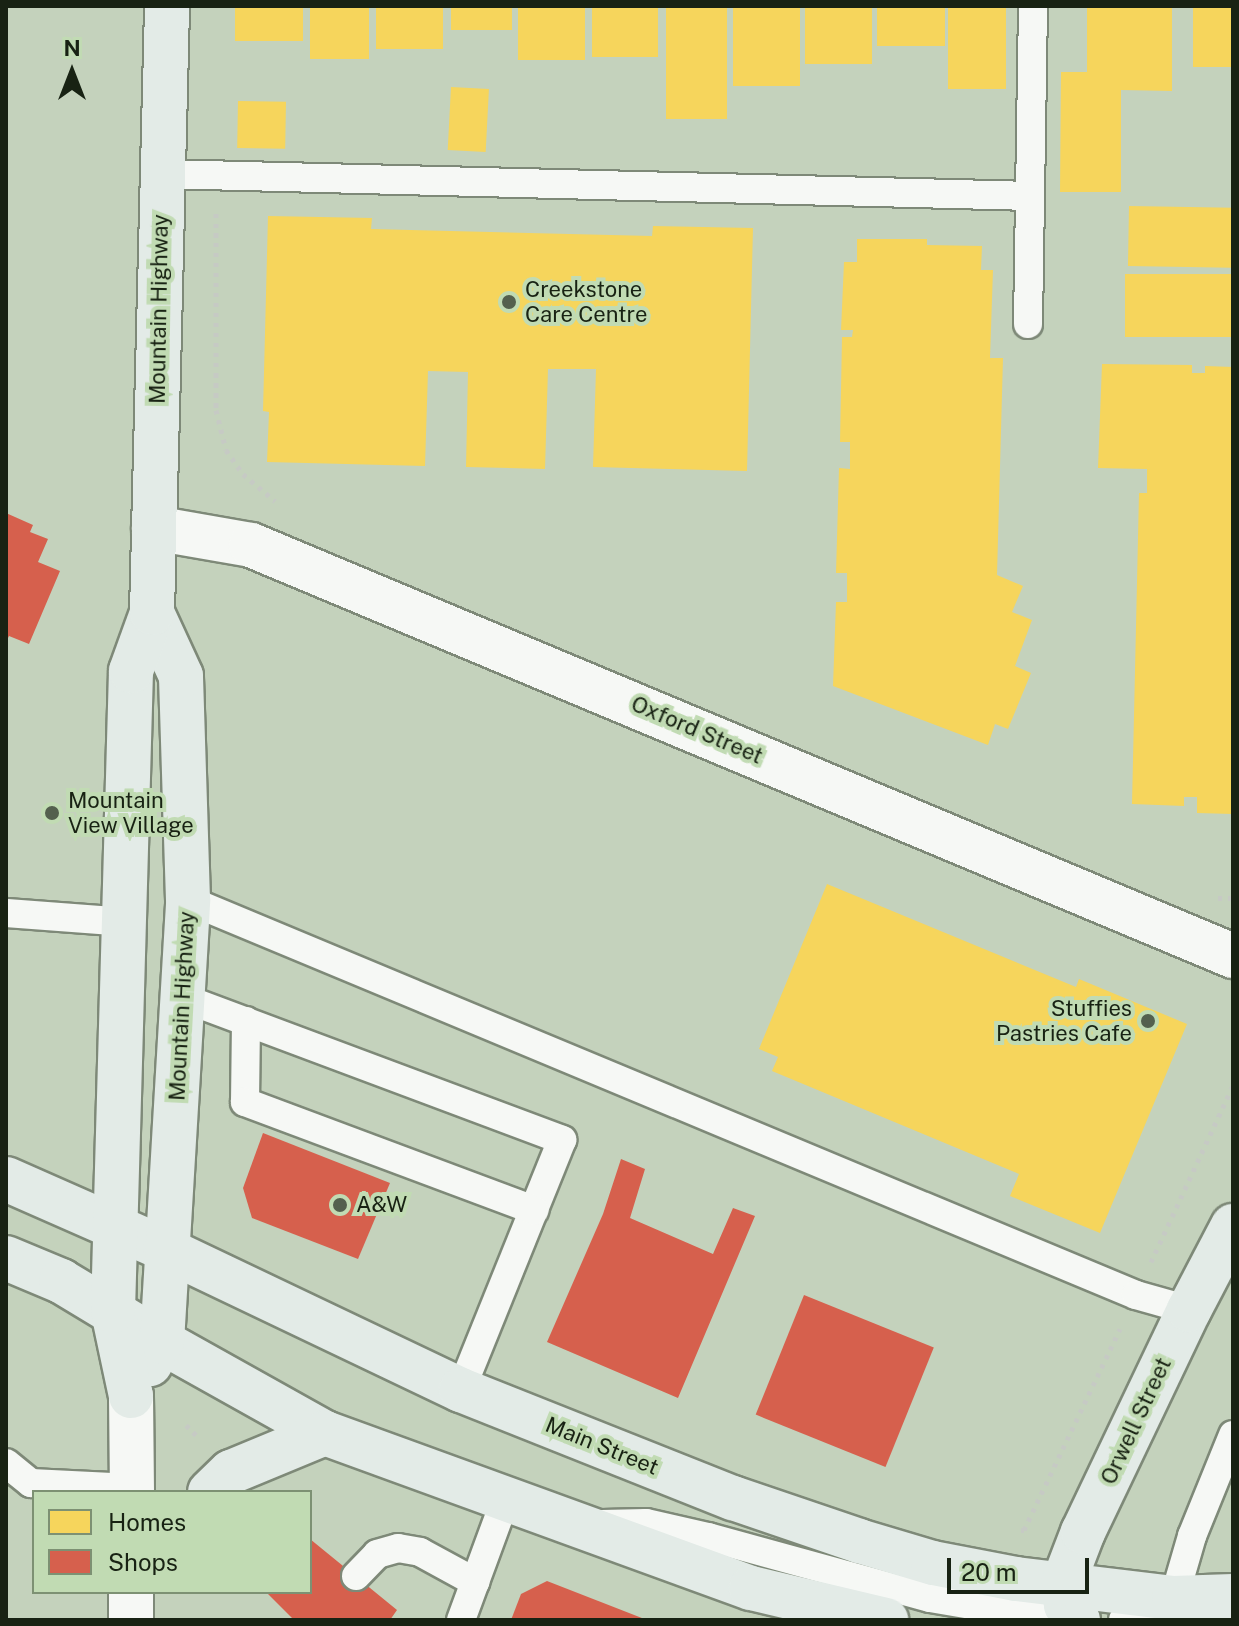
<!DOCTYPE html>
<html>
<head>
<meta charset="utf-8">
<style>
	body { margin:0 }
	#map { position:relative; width:1239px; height:1626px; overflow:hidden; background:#c4d2bc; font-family:"Public Sans",sans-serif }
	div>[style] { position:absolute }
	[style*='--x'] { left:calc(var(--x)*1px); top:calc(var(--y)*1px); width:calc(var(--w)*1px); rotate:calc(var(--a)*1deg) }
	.homes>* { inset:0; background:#f6d55c; transform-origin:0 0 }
	.shops>* { inset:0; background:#d6604d; transform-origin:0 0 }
	.path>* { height:5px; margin-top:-2.5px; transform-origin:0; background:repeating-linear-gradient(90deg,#c6cac4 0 4px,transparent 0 10px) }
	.roads { filter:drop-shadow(2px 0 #7e8978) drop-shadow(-2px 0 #7e8978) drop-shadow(0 2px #7e8978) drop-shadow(0 -2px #7e8978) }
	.lane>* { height:28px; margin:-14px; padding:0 14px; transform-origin:14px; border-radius:14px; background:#f6f8f5 }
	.street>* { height:44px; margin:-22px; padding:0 22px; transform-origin:22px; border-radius:22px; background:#f6f8f5 }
	.secondary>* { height:44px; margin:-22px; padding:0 22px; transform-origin:22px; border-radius:22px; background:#e3ebe7 }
	.dots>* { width:22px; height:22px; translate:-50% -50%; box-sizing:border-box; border:4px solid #c1dbb3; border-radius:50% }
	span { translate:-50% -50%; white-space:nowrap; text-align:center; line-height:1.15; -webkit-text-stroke:8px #c1dbb3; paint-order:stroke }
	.poi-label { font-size:22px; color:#182213 }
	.left { translate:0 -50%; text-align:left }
	.right { translate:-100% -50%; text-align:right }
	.street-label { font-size:22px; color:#182213 }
	.frame { position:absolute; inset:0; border:8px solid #182213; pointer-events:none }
	.legend { position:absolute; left:32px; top:1490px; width:280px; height:104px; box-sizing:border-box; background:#c1dbb3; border:2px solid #7d9173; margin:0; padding:10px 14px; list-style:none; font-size:24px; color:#182213 }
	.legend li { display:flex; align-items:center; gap:16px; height:40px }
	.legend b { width:40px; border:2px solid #7d9173 }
	.north { position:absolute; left:32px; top:32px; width:80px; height:80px; -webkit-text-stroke:6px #c1dbb3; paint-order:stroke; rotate:0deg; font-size:22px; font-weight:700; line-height:32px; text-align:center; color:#182213 }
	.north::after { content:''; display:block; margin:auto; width:28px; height:36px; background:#182213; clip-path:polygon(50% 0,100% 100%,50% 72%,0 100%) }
	.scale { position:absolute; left:947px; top:1558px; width:142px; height:36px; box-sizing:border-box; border:4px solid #182213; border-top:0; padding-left:10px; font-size:24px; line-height:28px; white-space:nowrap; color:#182213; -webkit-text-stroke:6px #c1dbb3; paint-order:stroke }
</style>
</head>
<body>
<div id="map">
	<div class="homes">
		<div style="left:235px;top:6px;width:68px;height:35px"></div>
		<div style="left:310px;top:6px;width:59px;height:53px"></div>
		<div style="left:376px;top:6px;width:67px;height:43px"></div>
		<div style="left:451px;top:6px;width:61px;height:24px"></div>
		<div style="left:518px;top:6px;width:67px;height:54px"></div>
		<div style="left:592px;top:6px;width:66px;height:51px"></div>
		<div style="left:666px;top:6px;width:61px;height:113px"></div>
		<div style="left:733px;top:6px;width:67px;height:80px"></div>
		<div style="left:805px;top:6px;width:67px;height:58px"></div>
		<div style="left:877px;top:6px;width:68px;height:40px"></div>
		<div style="left:948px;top:6px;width:58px;height:83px"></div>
		<div style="clip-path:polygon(1087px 6px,1172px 6px,1172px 91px,1121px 90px,1121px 192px,1060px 192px,1061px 72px,1087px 72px)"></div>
		<div style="left:1193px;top:6px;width:40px;height:61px"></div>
		<div style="left:451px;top:87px;width:38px;height:63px;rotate:3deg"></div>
		<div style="left:238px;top:101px;width:48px;height:47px;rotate:1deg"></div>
		<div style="left:1129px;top:206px;width:104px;height:60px;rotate:1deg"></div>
		<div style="clip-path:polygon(268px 216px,372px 218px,371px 229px,652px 236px,653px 226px,753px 228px,747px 471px,593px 467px,596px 369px,548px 369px,545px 469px,466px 467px,468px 372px,428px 371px,425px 466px,267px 462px,269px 412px,263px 411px)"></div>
		<div style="clip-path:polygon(857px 239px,927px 239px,927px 245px,982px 246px,981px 270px,993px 270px,990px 358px,1003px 358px,997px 575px,1023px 586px,1012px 612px,1032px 620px,1015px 666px,1031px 673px,1008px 729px,995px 724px,988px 745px,833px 686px,836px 602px,847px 602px,847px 573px,836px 573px,839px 468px,850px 469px,850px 442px,840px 442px,842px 337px,852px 337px,853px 330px,841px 330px,844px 262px,857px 262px)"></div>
		<div style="left:1125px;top:274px;width:108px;height:63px"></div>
		<div style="clip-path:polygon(1102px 364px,1192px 365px,1192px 373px,1205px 373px,1205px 366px,1233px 367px,1233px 814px,1197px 813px,1197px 797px,1184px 797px,1184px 806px,1132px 804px,1139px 493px,1147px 493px,1147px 469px,1098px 468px)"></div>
		<div style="clip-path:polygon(827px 884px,1076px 987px,1079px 979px,1187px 1024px,1100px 1233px,1010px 1196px,1019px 1174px,772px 1071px,778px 1057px,759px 1049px)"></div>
	</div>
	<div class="shops">
		<div style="clip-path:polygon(6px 513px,33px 525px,30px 532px,48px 539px,38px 562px,60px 571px,29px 644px,9px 636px,6px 642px)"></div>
		<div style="clip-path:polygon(263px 1133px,390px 1183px,358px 1259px,252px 1218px,243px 1188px)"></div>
		<div style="clip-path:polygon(621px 1159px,645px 1169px,630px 1218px,713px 1254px,733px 1208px,755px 1216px,678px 1398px,547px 1342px,603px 1214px)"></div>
		<div style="left:804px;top:1295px;width:140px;height:129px;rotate:22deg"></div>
		<div style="clip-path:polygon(310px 1539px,397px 1610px,390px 1620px,294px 1620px,266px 1592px,310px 1592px)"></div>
		<div style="clip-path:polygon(547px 1581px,647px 1620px,511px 1620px,521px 1594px)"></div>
	</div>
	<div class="path">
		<div style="--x:216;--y:213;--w:197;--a:90"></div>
		<div style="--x:216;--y:410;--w:41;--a:76"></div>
		<div style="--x:226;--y:450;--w:29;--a:55"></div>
		<div style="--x:243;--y:474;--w:42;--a:40.2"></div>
		<div style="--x:1218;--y:898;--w:15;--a:0"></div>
		<div style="--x:1151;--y:1262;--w:195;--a:-65.1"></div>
		<div style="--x:186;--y:1425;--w:18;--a:45"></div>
		<div style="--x:1021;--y:1530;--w:3;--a:0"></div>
		<div style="--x:1024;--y:1530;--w:223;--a:-64.5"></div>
	</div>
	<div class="roads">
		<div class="lane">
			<div style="--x:163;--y:174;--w:867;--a:1.45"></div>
			<div style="--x:1028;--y:324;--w:318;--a:-89.1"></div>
			<div style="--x:188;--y:900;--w:1027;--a:22.62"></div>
			<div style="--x:1136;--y:1295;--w:55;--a:15.8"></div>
			<div style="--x:6;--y:913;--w:120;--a:4.3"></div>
			<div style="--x:183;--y:998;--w:405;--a:20.5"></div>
			<div style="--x:562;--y:1140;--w:270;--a:112"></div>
			<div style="--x:246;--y:1021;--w:81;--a:90.7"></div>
			<div style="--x:245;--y:1102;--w:309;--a:20.5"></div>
			<div style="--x:6;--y:1463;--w:32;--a:39"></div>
			<div style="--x:31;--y:1483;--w:101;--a:2.8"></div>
			<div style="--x:602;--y:1524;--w:44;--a:-1.3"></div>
			<div style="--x:646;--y:1523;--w:64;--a:12.7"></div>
			<div style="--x:708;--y:1537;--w:230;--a:15.4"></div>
			<div style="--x:930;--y:1598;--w:131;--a:9.7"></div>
			<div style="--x:356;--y:1576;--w:30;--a:-46"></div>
			<div style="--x:377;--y:1554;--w:22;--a:-16"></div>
			<div style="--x:398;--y:1548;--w:22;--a:10"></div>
			<div style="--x:420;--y:1552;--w:63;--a:28.6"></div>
			<div style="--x:461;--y:1620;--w:130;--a:-69.8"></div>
			<div style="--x:1123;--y:1620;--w:28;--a:-8"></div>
			<div style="--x:1151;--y:1616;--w:29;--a:-38"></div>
			<div style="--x:1174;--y:1598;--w:65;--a:-73.8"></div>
			<div style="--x:1192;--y:1536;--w:109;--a:-67.9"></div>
		</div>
		<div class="street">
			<div style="--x:154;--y:528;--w:98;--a:9.9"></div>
			<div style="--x:251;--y:545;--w:1065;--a:22.71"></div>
			<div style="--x:131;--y:1396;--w:96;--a:89.4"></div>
			<div style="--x:131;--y:1592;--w:28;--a:90"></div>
		</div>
		<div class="secondary">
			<div style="--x:6;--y:1179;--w:174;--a:23.8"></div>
			<div style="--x:165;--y:1249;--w:328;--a:25.5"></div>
			<div style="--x:461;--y:1390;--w:293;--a:21.7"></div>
			<div style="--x:733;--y:1498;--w:133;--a:18.8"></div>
			<div style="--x:859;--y:1541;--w:77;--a:16.6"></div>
			<div style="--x:933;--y:1563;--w:85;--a:10.9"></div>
			<div style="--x:1016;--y:1579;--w:159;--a:6.9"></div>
			<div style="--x:1174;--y:1598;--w:59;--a:-1.9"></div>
			<div style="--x:6;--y:1258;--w:60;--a:22.7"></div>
			<div style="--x:61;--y:1281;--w:118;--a:31.1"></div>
			<div style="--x:162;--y:1342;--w:187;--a:29.2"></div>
			<div style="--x:325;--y:1433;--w:453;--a:20"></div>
			<div style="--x:751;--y:1588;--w:139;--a:13.3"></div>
			<div style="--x:150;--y:1364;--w:25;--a:-61"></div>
			<div style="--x:162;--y:1342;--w:443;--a:-86.6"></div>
			<div style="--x:188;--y:900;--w:224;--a:-91.8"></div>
			<div style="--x:181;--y:676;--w:69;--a:-114.7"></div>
			<div style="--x:131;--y:1396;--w:87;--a:-102"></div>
			<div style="--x:113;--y:1311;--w:640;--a:-88.39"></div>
			<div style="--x:131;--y:671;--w:62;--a:-70.1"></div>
			<div style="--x:152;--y:613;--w:607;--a:-88.58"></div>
			<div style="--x:210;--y:1492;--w:29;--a:-44"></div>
			<div style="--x:231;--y:1472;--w:102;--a:-22.5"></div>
			<div style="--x:1078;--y:1620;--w:19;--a:-129"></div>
			<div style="--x:1066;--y:1605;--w:21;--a:-98"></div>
			<div style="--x:1063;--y:1584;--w:56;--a:-69"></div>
			<div style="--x:1083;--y:1532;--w:246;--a:-64.5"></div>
			<div style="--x:1189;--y:1310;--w:95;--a:-62.4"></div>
		</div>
	</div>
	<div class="dots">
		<div style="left:509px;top:302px;background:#54604e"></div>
		<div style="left:52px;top:813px;background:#54604e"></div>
		<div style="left:1148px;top:1021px;background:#54604e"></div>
		<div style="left:340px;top:1205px;background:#54604e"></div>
	</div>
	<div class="poi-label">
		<span class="left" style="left:525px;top:302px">Creekstone<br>Care Centre</span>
		<span class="left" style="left:68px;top:813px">Mountain<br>View Village</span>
		<span class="right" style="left:1132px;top:1021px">Stuffies<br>Pastries Cafe</span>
		<span class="left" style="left:356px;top:1205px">A&amp;W</span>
	</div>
	<div class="street-label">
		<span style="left:159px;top:309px;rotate:-89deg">Mountain Highway</span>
		<span style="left:697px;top:730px;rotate:23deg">Oxford Street</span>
		<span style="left:182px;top:1006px;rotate:-87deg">Mountain Highway</span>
		<span style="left:1136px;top:1421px;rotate:-65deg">Orwell Street</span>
		<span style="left:602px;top:1446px;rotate:22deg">Main Street</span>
	</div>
	<div class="frame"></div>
	<ul class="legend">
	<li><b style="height:22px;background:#f6d55c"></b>Homes</li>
	<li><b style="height:22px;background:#d6604d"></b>Shops</li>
	</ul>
	<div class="north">N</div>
	<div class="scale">20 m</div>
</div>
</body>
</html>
